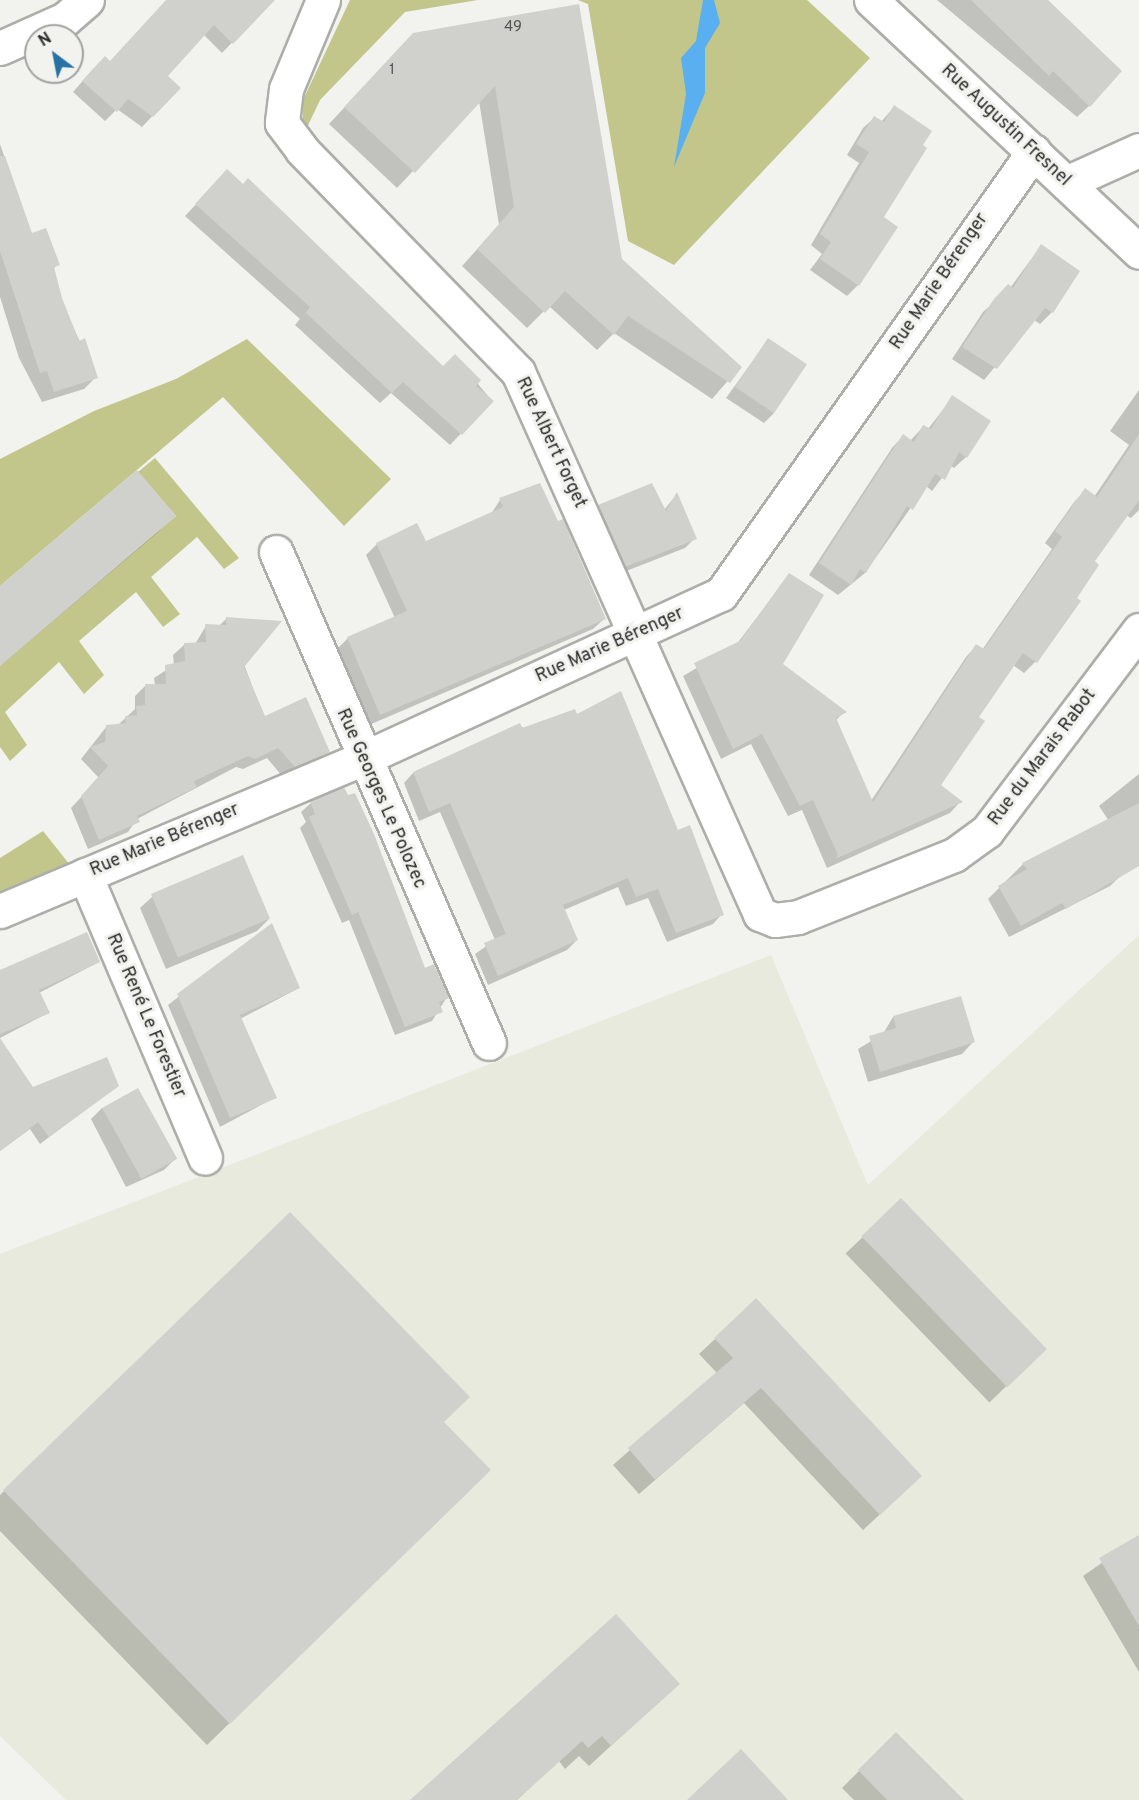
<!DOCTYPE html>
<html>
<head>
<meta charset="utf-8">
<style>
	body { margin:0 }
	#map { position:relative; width:1139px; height:1800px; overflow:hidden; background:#f2f2ee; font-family:Overpass,sans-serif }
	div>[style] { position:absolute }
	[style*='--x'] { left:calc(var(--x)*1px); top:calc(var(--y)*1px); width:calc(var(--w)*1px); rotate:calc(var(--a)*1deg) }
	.built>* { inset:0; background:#e9eade }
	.green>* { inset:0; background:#c2c68b }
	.water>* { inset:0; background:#59afef }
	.shadow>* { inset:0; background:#0003; transform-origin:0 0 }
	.building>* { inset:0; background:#d0d0cc; transform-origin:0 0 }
	.roads { filter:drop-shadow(2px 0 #adaea9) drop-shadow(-2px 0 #adaea9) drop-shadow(0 2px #adaea9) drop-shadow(0 -2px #adaea9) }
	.minor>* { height:33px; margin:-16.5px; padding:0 16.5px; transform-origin:16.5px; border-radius:16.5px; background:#fff }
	span { translate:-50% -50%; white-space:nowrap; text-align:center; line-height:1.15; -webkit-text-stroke:6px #f2f2ee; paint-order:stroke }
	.number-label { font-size:15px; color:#545452 }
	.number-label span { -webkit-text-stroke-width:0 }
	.street-label { font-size:18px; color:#2b2b2a }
	.north { position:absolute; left:24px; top:24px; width:60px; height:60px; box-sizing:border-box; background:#f2f2ee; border:2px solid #a2a2a0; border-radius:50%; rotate:328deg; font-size:16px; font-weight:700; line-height:24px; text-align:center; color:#2b2b2a }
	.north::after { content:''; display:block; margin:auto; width:21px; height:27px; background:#2872a5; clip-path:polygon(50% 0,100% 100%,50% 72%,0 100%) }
</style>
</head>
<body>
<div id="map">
	<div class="built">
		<div style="clip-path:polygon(1139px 935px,1139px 1800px,66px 1800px,0 1736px,0 1254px,771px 955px,868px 1185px)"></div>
	</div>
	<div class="green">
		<div style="clip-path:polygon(350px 0,478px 0,405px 12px,320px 100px,302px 138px,303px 100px)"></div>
		<div style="clip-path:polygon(578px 0,807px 0,870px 58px,674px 265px,628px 241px,588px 4px)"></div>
		<div style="clip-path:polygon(247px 339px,391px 479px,344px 526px,223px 397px,0 586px,0 459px,94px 411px,176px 379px)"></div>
		<div style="clip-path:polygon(155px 458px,239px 558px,224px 569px,197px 537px,151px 577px,180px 614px,163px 627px,136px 592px,79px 641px,104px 675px,84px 694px,59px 662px,5px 712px,27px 745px,10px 761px,0 747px,0 666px,176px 516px,138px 472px)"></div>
		<div style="clip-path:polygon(43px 831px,70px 865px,0 895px,0 858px)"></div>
	</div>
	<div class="water">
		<div style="clip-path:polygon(703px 0,714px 0,720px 23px,705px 48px,705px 93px,674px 167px,686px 94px,681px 58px,696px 41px)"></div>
	</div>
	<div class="shadow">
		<div style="clip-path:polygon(168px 0,273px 0,222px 53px,203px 34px,166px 76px,179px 88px,142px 127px,117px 109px,105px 121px,73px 92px,94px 68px,110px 63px)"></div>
		<div style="clip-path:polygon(937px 0,1046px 0,1089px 106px,1077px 117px)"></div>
		<div style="clip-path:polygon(577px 6px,620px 259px,740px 367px,712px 399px,614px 333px,597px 350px,549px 306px,527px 328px,462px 266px,499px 225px,479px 101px,397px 188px,329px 124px,397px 51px)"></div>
		<div style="clip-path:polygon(894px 107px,882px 217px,858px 285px,847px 296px,810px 270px,822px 254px,811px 245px,859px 163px,847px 155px,863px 128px,874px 118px,881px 122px)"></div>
		<div style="clip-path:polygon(0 144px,31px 234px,58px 264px,53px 269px,60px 298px,96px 377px,84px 389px,42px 402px,19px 358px,0 297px)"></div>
		<div style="clip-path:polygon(216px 183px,443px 368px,455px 356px,492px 401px,450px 445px,391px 393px,380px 403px,295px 325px,300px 319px,185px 216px)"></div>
		<div style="clip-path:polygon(1041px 246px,1052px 312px,1040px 324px,1034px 320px,984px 380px,952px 359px,983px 312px,1010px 288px)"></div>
		<div style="clip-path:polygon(768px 340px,774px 413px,764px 423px,726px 398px)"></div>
		<div style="clip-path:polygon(1139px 390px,1139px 510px,1131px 518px,1126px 515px,1092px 562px,1074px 598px,1079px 601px,1035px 662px,1024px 673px,1013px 665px,977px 717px,939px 785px,960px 802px,950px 813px,827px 868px,802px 810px,788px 816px,751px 744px,721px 759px,683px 676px,736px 645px,789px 575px,781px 665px,844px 712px,835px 721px,871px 801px,966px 657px,976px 646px,982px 650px,1052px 549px,1045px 543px,1075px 501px,1086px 490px,1094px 497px,1129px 445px,1110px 431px)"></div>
		<div style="clip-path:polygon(953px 397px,966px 457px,954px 468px,951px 466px,932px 491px,926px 486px,865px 573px,838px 595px,809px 575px,892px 448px,903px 436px,910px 441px,923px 427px,928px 429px)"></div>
		<div style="clip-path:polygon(676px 495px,695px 538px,685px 548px,616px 575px,589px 516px,599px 506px,664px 510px)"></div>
		<div style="clip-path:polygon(500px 500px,604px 619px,593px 629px,369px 725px,337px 649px,348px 638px,395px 618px,366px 555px,377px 544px,425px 543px,491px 514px)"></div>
		<div style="clip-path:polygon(174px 516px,157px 533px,0 666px,0 589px)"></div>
		<div style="clip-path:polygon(227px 618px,264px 718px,328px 752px,283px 777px,267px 758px,243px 769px,236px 767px,137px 819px,128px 832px,88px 849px,71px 808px,99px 778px,81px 759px,107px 726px,118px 725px,135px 709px,135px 696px,146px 685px,155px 685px,154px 678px,174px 665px,173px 655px,184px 645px,195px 644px,206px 626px,219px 626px)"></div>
		<div style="clip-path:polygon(519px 725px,678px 832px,722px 914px,713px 924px,667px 942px,648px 898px,626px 906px,618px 887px,564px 910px,577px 940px,567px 950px,488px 985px,475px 954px,495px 940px,440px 812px,419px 821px,404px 783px,413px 773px)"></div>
		<div style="clip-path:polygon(1139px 774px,1139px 858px,1110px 886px,1009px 937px,988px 899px,1023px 864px,1109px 821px,1099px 806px)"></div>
		<div style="clip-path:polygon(343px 789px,424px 970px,447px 997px,432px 1021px,395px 1035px,349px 920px,342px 923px,300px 828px,306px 822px,301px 812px,311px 803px)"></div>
		<div style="clip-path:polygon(152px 897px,269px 919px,257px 931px,166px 969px,140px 908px)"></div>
		<div style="clip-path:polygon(271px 925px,299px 988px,240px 1019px,276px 1097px,220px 1127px,168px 1005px)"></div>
		<div style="clip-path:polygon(99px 962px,39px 993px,48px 1013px,0 1038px,0 972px)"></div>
		<div style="clip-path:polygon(893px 1017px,973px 1042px,962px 1054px,868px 1082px,858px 1049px,883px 1034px)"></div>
		<div style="clip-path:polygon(0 1044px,33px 1089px,117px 1086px,40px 1144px,30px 1129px,0 1151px)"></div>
		<div style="clip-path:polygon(102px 1108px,175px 1159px,164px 1170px,126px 1187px,91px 1119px)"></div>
		<div style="left:901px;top:1200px;width:207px;height:77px;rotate:46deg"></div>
		<div style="clip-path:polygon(290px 1214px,443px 1422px,468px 1492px,207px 1745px,0 1531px,0 1495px)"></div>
		<div style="clip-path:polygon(715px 1339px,904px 1492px,863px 1530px,744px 1403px,639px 1494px,613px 1465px,717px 1373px,699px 1354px)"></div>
		<div style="clip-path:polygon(1139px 1537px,1139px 1672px,1083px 1576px)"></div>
		<div style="clip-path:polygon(678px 1684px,589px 1766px,579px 1756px,565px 1769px,559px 1761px,517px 1800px,412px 1800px)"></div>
		<div style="clip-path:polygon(896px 1734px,962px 1800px,854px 1800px,842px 1788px)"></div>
	</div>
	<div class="building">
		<div style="clip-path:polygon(166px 0,275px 0,233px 44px,214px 25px,168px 76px,181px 88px,153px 117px,128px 99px,117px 112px,82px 81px,105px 56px,110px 61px)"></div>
		<div style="clip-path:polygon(971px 0,1048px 0,1122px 71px,1090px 107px,1053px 71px,1049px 76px)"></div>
		<div style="clip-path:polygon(579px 4px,622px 259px,742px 367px,730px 383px,628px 316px,614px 335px,565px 291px,545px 313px,477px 249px,514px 207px,495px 86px,415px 173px,344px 107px,413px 33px)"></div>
		<div style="clip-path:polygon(894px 105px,932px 131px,923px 145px,927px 148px,884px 217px,898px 227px,859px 286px,820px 259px,831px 242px,820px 234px,869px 152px,856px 144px,874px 116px,884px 122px)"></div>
		<div style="clip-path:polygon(0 156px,5px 156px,32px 233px,46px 228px,60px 265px,54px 267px,62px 298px,79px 341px,85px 338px,98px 378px,54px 392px,47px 371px,40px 373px,0 251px)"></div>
		<div style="clip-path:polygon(227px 169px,243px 184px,248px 178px,443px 366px,455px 354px,481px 380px,476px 386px,494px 401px,462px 435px,403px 382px,392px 393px,306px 313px,310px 307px,195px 204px)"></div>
		<div style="clip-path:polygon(1041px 244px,1080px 271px,1053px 313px,1045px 308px,997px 369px,962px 347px,994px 299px,1008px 284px,1013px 288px)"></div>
		<div style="left:768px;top:338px;width:47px;height:59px;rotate:34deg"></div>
		<div style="clip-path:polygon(952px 395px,991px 421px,967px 458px,959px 452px,945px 480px,935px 474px,913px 510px,907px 506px,866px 573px,860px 569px,851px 585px,819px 563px,903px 434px,914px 442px,923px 425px,931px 429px)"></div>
		<div style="clip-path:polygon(1139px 434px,1139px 500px,1095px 561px,1099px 565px,1077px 598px,1081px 601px,1037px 663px,1023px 653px,979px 717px,985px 721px,941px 785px,963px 802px,835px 859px,838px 855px,813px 800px,800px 806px,762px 734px,733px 749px,694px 663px,740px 641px,789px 573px,824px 595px,783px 664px,847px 712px,836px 718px,873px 802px,976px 644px,984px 649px,1062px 537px,1055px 531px,1085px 488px,1097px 497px)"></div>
		<div style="clip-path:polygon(137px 470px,176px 516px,0 666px,0 586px)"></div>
		<div style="clip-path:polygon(540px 483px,558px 521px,563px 519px,606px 619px,380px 715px,347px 637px,407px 611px,376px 543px,417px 523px,426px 541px,503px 507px,499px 498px)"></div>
		<div style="clip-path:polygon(652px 483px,666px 511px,677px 492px,697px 539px,625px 567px,598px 505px)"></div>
		<div style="clip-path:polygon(226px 617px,282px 621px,244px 667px,265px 716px,306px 697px,330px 752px,295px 767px,278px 748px,255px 759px,248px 756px,194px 781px,197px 787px,137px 816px,140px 822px,99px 840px,81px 796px,108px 766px,90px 747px,105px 742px,106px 725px,126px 723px,125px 716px,137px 715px,136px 706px,145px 705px,145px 684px,166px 684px,165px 665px,185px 661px,184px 643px,206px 642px,205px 624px,226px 625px)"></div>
		<div style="clip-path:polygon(621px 691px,678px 830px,690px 825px,724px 915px,676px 933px,658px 889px,636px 897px,628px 878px,563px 905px,578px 940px,498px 976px,484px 943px,506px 934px,450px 803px,429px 812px,413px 772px,520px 723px,522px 728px,575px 709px,577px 714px)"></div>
		<div style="clip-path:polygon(344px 787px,348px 795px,355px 793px,374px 834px,425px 968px,434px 964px,449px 998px,439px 1002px,443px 1012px,405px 1027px,358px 912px,352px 915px,309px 817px,315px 814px,310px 801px)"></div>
		<div style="clip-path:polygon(1139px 803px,1139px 866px,1066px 909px,1062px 903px,1021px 926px,998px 886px,1027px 869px,1022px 863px)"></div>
		<div style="left:243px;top:855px;width:69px;height:100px;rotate:67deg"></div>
		<div style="clip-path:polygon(272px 923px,300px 988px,240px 1015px,277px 1098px,230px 1118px,177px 994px)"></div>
		<div style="clip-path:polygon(87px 932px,100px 962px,39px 990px,50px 1013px,0 1034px,0 970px)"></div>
		<div style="clip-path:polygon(961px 996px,975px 1042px,880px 1072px,869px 1036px,896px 1028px,893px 1016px)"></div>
		<div style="clip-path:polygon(0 1038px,33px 1087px,107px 1057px,119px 1086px,49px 1137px,38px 1122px,0 1151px)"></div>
		<div style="left:138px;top:1088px;width:81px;height:41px;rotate:61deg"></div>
		<div style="left:901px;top:1198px;width:210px;height:55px;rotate:46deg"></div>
		<div style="clip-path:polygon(290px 1212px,470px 1397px,444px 1422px,491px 1470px,230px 1724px,3px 1490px)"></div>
		<div style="clip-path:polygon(756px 1298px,922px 1476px,880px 1515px,761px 1388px,655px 1480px,628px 1448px,733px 1358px,714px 1338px)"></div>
		<div style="clip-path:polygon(1139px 1535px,1139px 1626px,1099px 1558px)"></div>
		<div style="clip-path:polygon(616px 1614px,680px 1684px,611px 1746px,602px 1736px,588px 1748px,582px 1741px,517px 1800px,410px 1800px)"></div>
		<div style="clip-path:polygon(896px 1732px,964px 1800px,887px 1800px,858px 1770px)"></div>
		<div style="clip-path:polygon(741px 1749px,788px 1800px,687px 1800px)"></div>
	</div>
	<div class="roads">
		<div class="minor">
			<div style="--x:323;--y:0;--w:96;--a:112.6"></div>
			<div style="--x:286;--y:89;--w:34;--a:97"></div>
			<div style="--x:282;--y:123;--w:34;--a:53"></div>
			<div style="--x:302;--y:150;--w:310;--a:45.8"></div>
			<div style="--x:518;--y:372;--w:594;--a:65.94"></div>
			<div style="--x:760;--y:914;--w:16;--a:22"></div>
			<div style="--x:775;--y:920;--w:23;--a:-7"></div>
			<div style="--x:798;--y:917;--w:168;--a:-21.7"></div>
			<div style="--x:954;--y:855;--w:41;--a:-36"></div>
			<div style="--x:987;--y:831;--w:252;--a:-52.9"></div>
			<div style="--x:871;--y:0;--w:368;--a:43.2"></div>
			<div style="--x:0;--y:48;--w:71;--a:-24"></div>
			<div style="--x:65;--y:19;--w:29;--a:-41"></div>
			<div style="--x:1066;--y:183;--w:80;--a:-24.3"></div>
			<div style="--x:276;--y:552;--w:535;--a:66.55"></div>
			<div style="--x:85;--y:875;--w:307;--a:67"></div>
			<div style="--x:0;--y:911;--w:393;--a:-22.8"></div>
			<div style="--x:362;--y:759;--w:395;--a:-24.7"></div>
			<div style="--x:721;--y:594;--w:542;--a:-54.76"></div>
		</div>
	</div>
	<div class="number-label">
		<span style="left:513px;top:28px">49</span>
		<span style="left:392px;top:71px">1</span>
	</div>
	<div class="street-label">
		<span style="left:1005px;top:126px;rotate:43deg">Rue Augustin Fresnel</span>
		<span style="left:940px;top:282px;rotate:-56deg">Rue Marie Bérenger</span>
		<span style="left:550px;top:443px;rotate:65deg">Rue Albert Forget</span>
		<span style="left:610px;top:646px;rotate:-24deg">Rue Marie Bérenger</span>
		<span style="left:1043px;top:758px;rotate:-53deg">Rue du Marais Rabot</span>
		<span style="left:380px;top:799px;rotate:66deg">Rue Georges Le Polozec</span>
		<span style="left:165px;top:841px;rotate:-23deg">Rue Marie Bérenger</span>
		<span style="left:145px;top:1016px;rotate:67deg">Rue René Le Forestier</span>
	</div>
	<div class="north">N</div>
</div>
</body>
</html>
